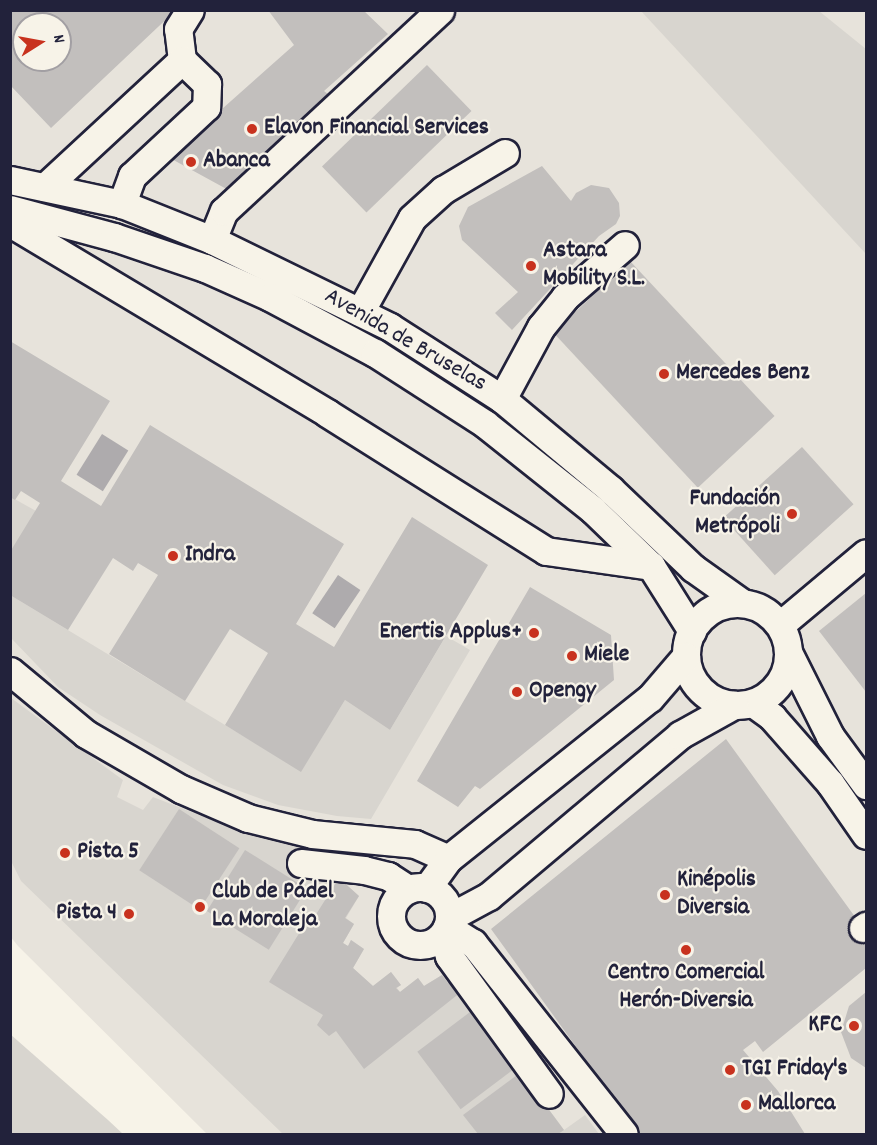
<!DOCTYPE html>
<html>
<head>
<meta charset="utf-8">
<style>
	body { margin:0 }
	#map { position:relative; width:877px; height:1145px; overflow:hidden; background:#f7f3e8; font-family:Dekko,sans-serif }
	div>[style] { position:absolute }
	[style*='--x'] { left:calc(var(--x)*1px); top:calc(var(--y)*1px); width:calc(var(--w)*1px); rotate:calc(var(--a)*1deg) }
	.built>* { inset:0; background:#e7e3db }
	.green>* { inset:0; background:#d8d5cf }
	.water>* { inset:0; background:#aeabad; transform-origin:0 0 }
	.building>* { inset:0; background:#c2bfbd; transform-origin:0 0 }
	.roads { filter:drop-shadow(2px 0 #22223b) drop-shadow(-2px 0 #22223b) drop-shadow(0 2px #22223b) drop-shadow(0 -2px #22223b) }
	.minor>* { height:27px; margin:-13.5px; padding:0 13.5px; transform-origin:13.5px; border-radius:13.5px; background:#f7f3e8 }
	.minor>.ring { margin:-13.5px; padding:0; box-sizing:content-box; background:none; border:27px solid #f7f3e8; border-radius:50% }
	.dots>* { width:16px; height:16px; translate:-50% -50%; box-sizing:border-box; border:3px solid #f7f3e8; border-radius:50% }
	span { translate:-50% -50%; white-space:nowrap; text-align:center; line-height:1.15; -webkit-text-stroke:4.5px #f7f3e8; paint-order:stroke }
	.poi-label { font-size:24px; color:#22223b; font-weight:700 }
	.left { translate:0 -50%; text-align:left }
	.right { translate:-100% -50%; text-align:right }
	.street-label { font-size:24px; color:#22223b }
	.frame { position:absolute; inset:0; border:12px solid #22223b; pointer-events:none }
	.north { position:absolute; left:12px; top:12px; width:60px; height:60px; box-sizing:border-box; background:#f7f3e8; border:2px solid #a29fa3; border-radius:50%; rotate:79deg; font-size:16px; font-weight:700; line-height:24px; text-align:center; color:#22223b }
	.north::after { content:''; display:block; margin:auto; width:21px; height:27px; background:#c8321e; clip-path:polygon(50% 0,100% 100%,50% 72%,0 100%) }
</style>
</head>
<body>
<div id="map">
	<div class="built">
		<div style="clip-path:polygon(evenodd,10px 11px,866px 11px,866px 1134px,207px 1134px,18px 946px,10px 936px,10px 11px,24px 24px,60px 24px,60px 60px,24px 60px,24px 24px)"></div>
	</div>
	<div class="green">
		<div style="clip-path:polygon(641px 11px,819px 11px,866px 49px,866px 254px)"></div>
		<div style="clip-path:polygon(11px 497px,36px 511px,11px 552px)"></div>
		<div style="clip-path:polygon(10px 595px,301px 771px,345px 700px,390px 730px,446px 636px,470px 650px,371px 819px,337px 816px,278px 805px,223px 785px,100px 715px,58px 687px,11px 638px)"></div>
		<div style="clip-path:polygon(11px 698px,123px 780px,117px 797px,143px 810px,153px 797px,248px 834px,301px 846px,298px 875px,339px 878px,359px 896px,346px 918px,354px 924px,343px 943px,348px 946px,351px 940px,364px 949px,353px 968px,373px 986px,391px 972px,401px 985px,397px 988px,400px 992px,418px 978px,424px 986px,442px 975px,448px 983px,453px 980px,564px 1130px,585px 1115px,599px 1134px,283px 1134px,21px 881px,11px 861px)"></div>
		<div style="clip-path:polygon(10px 1034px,108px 1120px,123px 1134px,11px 1134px)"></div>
	</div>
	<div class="water">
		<div style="left:102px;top:434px;width:31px;height:48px;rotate:32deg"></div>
		<div style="left:338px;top:575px;width:27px;height:46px;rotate:34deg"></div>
	</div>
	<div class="building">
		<div style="clip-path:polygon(evenodd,10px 10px,176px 10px,51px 128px,10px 85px,10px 10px,24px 24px,60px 24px,60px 60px,24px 60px,24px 24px)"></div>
		<div style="clip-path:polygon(268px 10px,363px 10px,388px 34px,324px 91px,337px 101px,232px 192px,168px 157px,294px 45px)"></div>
		<div style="left:427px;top:65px;width:64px;height:146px;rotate:46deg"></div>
		<div style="clip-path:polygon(542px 166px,571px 201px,576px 193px,591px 185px,609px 188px,619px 203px,620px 216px,616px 224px,599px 236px,512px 330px,495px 313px,518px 292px,462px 240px,459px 226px,468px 207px)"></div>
		<div style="left:630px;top:261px;width:212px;height:105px;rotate:47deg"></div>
		<div style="clip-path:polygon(10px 341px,110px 401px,61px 481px,101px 506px,150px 425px,344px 544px,296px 624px,334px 647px,412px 517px,488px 565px,390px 730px,345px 700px,301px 772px,225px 725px,268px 653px,230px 629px,185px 701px,109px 654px,158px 575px,138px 563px,133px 571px,113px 558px,68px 630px,10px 595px,10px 552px,40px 503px,21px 491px,15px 500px,10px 497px)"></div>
		<div style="left:802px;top:447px;width:77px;height:106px;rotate:48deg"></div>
		<div style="clip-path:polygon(530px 587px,611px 635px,614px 680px,480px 789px,475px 786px,458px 807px,417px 781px)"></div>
		<div style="clip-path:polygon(866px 593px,866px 692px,819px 631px)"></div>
		<div style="clip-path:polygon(726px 739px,866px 932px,866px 968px,763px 1052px,755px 1041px,743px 1050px,778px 1091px,805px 1134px,639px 1134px,491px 929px)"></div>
		<div style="left:179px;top:809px;width:72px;height:73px;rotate:33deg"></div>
		<div style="left:245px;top:850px;width:73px;height:72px;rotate:32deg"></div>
		<div style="clip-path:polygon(339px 878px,359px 896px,345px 918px,354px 924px,343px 943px,348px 946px,351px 940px,364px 949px,353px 968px,373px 986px,391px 972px,401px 985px,396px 988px,400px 992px,418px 978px,424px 986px,442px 975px,448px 983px,453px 980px,461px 992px,364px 1069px,336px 1031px,329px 1036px,317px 1025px,323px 1015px,269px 982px,311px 914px,315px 916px)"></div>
		<div style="clip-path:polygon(866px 992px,866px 1068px,851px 1058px,841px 1032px,849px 1006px)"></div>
		<div style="left:474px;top:1009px;width:72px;height:71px;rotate:53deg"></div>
		<div style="clip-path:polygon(521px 1072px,564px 1130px,558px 1134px,478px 1134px,463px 1115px)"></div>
	</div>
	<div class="roads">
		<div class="minor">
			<div style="--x:182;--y:60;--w:31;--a:-97"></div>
			<div style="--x:178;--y:29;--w:22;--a:-58"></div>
			<div style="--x:10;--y:180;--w:115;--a:12.1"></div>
			<div style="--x:122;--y:204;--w:97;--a:21.8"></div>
			<div style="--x:212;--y:240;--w:198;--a:26"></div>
			<div style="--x:390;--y:327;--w:133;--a:32.7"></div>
			<div style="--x:502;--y:399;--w:141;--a:39.8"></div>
			<div style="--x:610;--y:489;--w:115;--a:43.6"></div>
			<div style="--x:693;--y:568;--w:60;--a:35.5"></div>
			<div style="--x:45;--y:187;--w:187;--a:-42.8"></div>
			<div style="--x:182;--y:60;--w:35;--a:44"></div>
			<div style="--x:207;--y:84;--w:23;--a:92"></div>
			<div style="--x:206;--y:107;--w:101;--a:137"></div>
			<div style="--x:132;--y:176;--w:30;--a:110"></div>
			<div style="--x:10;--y:209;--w:108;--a:15.1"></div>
			<div style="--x:114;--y:237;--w:96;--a:18.8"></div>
			<div style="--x:205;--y:268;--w:71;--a:24"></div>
			<div style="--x:270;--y:297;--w:119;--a:28.1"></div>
			<div style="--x:375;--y:353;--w:131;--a:32.8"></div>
			<div style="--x:485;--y:424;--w:138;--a:38.5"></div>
			<div style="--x:593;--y:510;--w:81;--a:44"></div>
			<div style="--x:651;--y:566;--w:77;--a:57.8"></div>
			<div style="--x:10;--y:223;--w:370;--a:30.9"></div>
			<div style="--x:327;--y:413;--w:259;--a:32.2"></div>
			<div style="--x:546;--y:551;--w:106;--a:8.1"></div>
			<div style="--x:212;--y:240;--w:31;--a:-68"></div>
			<div style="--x:224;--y:211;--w:295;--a:-42.9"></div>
			<div style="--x:360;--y:312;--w:107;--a:-61"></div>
			<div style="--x:412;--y:218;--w:42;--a:-42.1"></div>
			<div style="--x:443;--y:190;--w:72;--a:-30.8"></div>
			<div style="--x:502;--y:399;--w:82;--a:-61.6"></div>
			<div style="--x:541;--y:327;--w:38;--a:-51"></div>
			<div style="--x:565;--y:297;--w:79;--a:-40.9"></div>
			<div class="ring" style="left:686px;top:603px;width:75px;height:75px"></div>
			<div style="--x:780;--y:625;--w:112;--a:-39.9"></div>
			<div style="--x:788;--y:652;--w:94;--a:63.4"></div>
			<div style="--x:830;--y:736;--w:61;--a:53.7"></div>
			<div style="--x:10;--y:671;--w:99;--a:39.7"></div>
			<div style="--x:86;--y:734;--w:110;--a:30.1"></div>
			<div style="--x:181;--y:789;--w:73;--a:23.4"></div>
			<div style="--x:248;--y:818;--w:66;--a:14"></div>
			<div style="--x:312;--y:834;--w:103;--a:5.5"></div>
			<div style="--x:415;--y:844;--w:36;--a:24"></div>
			<div style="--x:753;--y:703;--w:24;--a:36"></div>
			<div style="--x:772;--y:717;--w:88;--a:48.7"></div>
			<div style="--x:830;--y:783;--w:63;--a:55.3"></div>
			<div style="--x:301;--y:863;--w:63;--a:6.3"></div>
			<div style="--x:364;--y:870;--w:25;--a:14"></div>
			<div style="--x:388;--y:876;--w:24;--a:33"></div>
			<div class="ring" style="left:391px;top:887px;width:31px;height:31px"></div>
			<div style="--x:427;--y:888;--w:36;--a:-54"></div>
			<div style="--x:448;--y:859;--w:258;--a:-38.6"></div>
			<div style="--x:650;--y:698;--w:55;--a:-49.4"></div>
			<div style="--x:450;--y:917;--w:44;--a:-28.3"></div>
			<div style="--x:489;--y:896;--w:250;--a:-40.1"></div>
			<div style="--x:680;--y:735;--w:62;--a:-29.1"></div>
			<div style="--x:447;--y:927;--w:31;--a:32"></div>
			<div style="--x:473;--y:943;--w:243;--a:51.7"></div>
			<div style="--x:863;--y:928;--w:4;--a:-34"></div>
			<div style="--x:443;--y:936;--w:21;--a:73"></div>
			<div style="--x:449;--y:956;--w:170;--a:54.1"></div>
		</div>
	</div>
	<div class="dots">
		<div style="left:252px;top:129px;background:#c8321e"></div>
		<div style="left:191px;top:162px;background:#c8321e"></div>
		<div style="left:531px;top:266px;background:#c8321e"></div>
		<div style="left:664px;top:374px;background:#c8321e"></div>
		<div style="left:792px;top:514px;background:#c8321e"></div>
		<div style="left:173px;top:556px;background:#c8321e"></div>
		<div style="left:534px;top:633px;background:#c8321e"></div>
		<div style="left:572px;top:656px;background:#c8321e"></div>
		<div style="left:517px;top:692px;background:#c8321e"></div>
		<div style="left:65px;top:853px;background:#c8321e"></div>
		<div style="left:665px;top:895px;background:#c8321e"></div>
		<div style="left:200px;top:907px;background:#c8321e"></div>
		<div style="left:129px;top:914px;background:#c8321e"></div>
		<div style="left:686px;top:950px;background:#c8321e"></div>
		<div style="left:854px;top:1026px;background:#c8321e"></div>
		<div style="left:730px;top:1070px;background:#c8321e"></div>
		<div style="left:746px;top:1105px;background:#c8321e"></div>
	</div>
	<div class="poi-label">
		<span class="left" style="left:264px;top:129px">Elavon Financial Services</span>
		<span class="left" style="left:203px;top:162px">Abanca</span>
		<span class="left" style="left:543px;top:266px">Astara<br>Mobility S.L.</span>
		<span class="left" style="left:676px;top:374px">Mercedes Benz</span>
		<span class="right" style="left:780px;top:514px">Fundación<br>Metrópoli</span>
		<span class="left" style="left:185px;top:556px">Indra</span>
		<span class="right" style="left:522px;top:633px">Enertis Applus+</span>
		<span class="left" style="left:584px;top:656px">Miele</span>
		<span class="left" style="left:529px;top:692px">Opengy</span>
		<span class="left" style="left:77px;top:853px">Pista 5</span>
		<span class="left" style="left:677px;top:895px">Kinépolis<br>Diversia</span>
		<span class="left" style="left:212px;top:907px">Club de Pádel<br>La Moraleja</span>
		<span class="right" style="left:117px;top:914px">Pista 4</span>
		<span style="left:686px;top:988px">Centro Comercial<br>Herón-Diversia</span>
		<span class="right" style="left:842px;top:1026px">KFC</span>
		<span class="left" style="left:742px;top:1070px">TGI Friday's</span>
		<span class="left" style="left:758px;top:1105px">Mallorca</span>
	</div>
	<div class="street-label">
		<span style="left:405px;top:341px;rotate:30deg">Avenida de Bruselas</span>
	</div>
	<div class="frame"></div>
	<div class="north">N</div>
</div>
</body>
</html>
